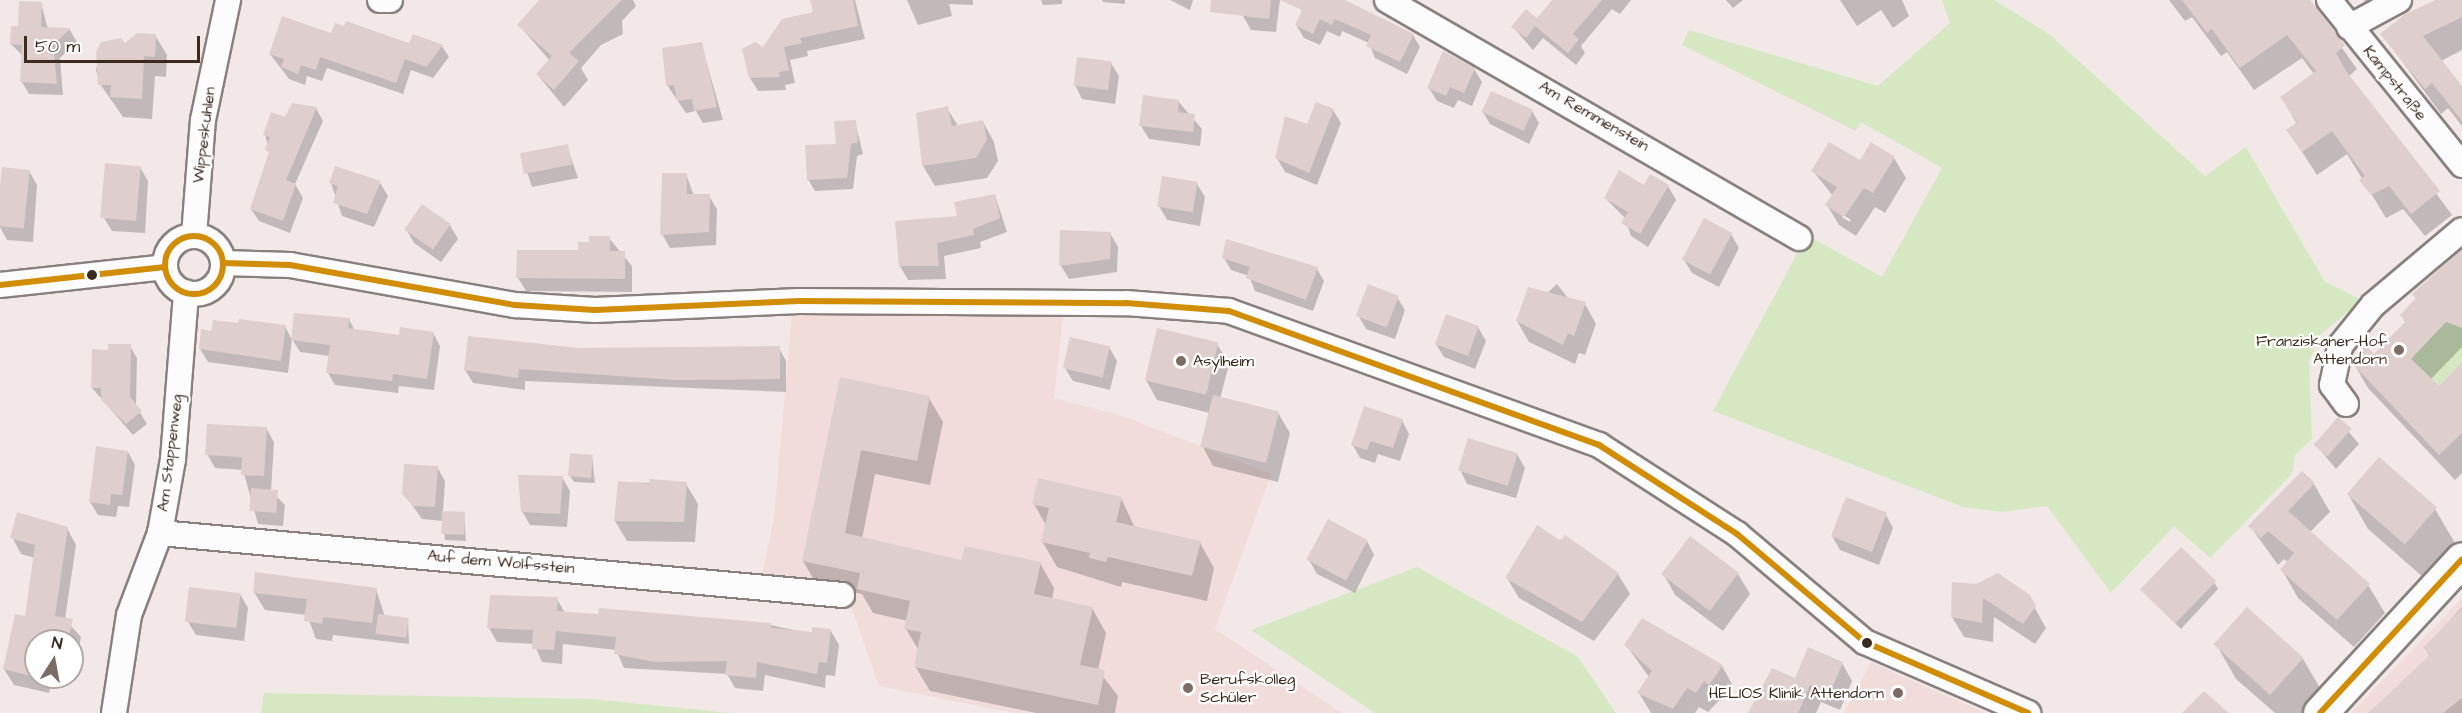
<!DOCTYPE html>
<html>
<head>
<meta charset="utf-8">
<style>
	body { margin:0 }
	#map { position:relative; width:2462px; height:713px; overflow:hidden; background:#f2e8e8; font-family:"Architects Daughter",sans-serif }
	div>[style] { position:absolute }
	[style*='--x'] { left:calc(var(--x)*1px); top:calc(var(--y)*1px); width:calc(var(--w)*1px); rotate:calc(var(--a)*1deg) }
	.built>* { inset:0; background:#f1dcdb }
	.green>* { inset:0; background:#d6e8c2 }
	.shadow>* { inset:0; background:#0003 }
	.building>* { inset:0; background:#decfce; transform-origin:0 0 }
	.roads { filter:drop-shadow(2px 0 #88817e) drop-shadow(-2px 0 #88817e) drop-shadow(0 2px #88817e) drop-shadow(0 -2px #88817e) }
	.street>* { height:24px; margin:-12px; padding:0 12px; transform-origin:12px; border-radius:12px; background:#fdfcfc }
	.street>.ring { margin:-12px; padding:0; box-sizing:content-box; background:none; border:24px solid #fdfcfc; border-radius:50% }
	.secondary>* { height:33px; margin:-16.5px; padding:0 16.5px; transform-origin:16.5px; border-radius:16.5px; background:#fdfcfc }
	.bus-1>* { height:6px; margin:-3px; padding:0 3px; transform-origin:3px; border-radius:3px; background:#d18d06 }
	.bus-1>.ring { margin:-3px; padding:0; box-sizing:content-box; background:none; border:6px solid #d18d06; border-radius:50% }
	.dots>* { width:16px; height:16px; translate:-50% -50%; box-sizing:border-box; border:3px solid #fff; border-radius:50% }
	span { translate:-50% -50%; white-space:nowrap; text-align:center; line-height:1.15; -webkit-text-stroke:4.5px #fff; paint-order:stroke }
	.street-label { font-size:16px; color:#3b2a1e }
	.poi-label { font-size:16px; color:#3b2a1e }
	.right { translate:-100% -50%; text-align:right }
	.left { translate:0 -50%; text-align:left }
	.north { position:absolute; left:24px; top:629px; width:60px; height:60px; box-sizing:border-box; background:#fff; border:2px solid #b1aaa5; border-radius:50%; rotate:11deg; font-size:16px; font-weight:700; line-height:24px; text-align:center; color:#3b2a1e }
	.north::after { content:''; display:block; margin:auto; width:21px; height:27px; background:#7b6c65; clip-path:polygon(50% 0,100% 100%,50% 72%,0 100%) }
	.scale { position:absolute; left:24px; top:36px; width:176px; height:27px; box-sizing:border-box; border:3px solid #3b2a1e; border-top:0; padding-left:8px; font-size:18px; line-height:21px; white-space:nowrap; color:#3b2a1e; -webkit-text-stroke:4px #fff; paint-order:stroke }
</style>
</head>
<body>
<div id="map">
	<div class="built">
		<div style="clip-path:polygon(792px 314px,1063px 317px,1054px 398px,1123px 416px,1271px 474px,1215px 629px,1342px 713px,1014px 713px,879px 686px,846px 592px,761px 581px,774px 518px)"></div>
		<div style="clip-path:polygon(2462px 598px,2462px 713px,2351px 713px)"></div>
		<div style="clip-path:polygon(1871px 662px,1906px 678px,1986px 713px,1844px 713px)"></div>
	</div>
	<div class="green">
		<div style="clip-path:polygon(1942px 0,1994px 0,2049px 34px,2205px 176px,2246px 147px,2325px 282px,2362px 300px,2320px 335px,2309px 361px,2312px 439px,2295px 455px,2292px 474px,2210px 558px,2174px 526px,2111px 593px,2047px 506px,2001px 512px,1963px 507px,1713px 411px,1807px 235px,1882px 277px,1942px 168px,1861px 122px,1856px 131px,1682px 45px,1689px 30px,1878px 86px,1950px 23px)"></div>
		<div style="clip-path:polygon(2447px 321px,2462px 326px,2462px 378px,2453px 371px,2430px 395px,2430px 377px,2418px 366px,2409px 374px,2410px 356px)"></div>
		<div style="clip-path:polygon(1417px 567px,1578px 657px,1616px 713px,1375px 713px,1251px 630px)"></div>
		<div style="clip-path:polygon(264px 693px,592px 699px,732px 713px,261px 713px)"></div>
	</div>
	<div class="shadow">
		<div style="clip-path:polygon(541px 0,633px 0,636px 6px,622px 21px,623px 34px,601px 45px,581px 68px,588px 80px,564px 107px,537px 74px,550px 61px,519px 25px)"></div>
		<div style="clip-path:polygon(812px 0,855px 0,865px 39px,807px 51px,808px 56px,790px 60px,795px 83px,785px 85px,786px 90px,758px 91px,750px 78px,763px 49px,815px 13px)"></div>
		<div style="clip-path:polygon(907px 0,973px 0,973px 5px,949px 4px,952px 16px,918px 25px)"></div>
		<div style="clip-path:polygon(1041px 0,1062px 0,1062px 4px,1043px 5px)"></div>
		<div style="clip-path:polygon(1102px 0,1125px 0,1125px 4px,1103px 2px)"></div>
		<div style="clip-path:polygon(1170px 0,1193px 0,1190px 10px)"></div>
		<div style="clip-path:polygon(1245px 0,1280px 0,1276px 32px,1251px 30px,1243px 16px)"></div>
		<div style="clip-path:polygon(1308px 0,1343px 0,1413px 35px,1420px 47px,1407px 74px,1375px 58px,1369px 43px,1342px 31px,1340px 37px,1327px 31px,1320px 45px,1304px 38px,1296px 25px)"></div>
		<div style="clip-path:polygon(1554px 0,1631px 0,1620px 14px,1612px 9px,1581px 46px,1585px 53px,1576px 65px,1543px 38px,1533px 50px,1513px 27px,1537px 20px)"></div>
		<div style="clip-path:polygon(1726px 0,1743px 0,1733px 8px)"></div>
		<div style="clip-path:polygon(1840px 0,1902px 0,1909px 16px,1893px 28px,1881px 10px,1857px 26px)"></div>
		<div style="clip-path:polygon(2169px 0,2308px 0,2357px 69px,2349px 76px,2452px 215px,2425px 236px,2403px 209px,2386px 218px,2347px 154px,2317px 175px,2288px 130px,2297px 124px,2282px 98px,2314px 74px,2302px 58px,2254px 90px,2227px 52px,2221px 56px,2192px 17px,2185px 21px)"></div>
		<div style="clip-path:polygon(2364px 0,2399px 0,2373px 15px)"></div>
		<div style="clip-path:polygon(2436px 0,2462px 0,2462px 50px,2441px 61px,2462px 87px,2462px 126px,2448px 108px,2441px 114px,2382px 34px)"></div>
		<div style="clip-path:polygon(41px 3px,48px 29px,70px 30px,77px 42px,60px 58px,63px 95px,29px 94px,22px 82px,23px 56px,11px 44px)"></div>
		<div style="clip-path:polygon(345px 28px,410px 45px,442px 46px,449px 57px,433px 78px,411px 70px,403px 94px,327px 68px,322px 81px,307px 76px,305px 85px,289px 79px,270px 54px)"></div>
		<div style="clip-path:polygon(155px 35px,167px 55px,166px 77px,155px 76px,152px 119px,123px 117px,100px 84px,96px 70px,102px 43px,125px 45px)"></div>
		<div style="clip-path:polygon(701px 43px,723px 120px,703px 123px,696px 111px,686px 113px,667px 85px)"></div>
		<div style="clip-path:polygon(1111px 63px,1119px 76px,1115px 104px,1082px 99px,1075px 85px)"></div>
		<div style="clip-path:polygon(1474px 69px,1482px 82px,1472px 106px,1458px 100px,1454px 108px,1437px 101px,1429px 88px)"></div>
		<div style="clip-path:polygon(1178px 101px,1202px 129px,1200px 146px,1149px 139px,1141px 126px)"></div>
		<div style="clip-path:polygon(316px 108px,323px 121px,295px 184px,303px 198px,290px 233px,259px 221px,251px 209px,270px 155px,265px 134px)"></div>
		<div style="clip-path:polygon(947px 108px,958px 126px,983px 122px,994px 142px,998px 161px,987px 178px,935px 186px,923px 166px)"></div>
		<div style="clip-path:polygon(1333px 110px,1341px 123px,1317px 185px,1285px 172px,1277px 158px)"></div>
		<div style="clip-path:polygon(1532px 111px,1539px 123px,1529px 144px,1490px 124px,1483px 112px)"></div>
		<div style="clip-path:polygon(855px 121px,863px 154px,857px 156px,853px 189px,815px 191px,808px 179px)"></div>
		<div style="clip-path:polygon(evenodd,1872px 144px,1894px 158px,1906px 178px,1885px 213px,1875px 207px,1856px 236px,1839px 225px,1827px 205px,1833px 196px,1813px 171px,1861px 162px,1872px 144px,1842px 214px,1851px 220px,1850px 222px,1842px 217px,1842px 214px)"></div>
		<div style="clip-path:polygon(567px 146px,578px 178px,532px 187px,521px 154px)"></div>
		<div style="clip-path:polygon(140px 167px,148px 181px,145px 233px,112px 231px,104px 218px)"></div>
		<div style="clip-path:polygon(4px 169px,29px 171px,37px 185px,33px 242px,7px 240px,0 227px)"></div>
		<div style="clip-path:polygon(686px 174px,694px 196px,709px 196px,717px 209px,716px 245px,670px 248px,662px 234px)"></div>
		<div style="clip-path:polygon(331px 183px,380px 183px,388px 196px,374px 227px,342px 216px)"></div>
		<div style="clip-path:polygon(1197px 184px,1205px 197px,1200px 226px,1167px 220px,1159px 206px)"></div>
		<div style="clip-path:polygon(1668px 186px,1676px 200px,1648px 247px,1631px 236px,1625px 218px,1605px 198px)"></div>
		<div style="clip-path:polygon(995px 195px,1007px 232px,980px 242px,981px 248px,944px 256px,946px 279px,908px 280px,900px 266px)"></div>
		<div style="clip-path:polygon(450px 225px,458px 239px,441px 262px,414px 243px,406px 229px)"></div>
		<div style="clip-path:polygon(1062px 232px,1110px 233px,1118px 247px,1117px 272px,1069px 279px,1061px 266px)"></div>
		<div style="clip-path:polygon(1731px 234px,1739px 248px,1719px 287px,1692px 273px,1684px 260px)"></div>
		<div style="clip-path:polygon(609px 238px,632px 266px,632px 292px,526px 291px,518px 278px)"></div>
		<div style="clip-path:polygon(2462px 254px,2462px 347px,2430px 380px,2439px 388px,2462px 372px,2462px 473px,2455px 480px,2368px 388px,2353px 362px,2374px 356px,2406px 323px,2401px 315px,2417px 300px,2413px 294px)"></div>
		<div style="clip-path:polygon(1224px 258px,1317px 269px,1324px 281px,1313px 311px,1255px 291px,1249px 276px,1231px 270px)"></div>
		<div style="clip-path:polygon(1557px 284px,1568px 298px,1585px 304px,1596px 324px,1585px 355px,1579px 353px,1575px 364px,1529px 342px,1517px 321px)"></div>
		<div style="clip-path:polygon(1397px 297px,1405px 310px,1395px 339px,1366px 329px,1358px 315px)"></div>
		<div style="clip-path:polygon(349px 319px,355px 331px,401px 337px,433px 333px,440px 346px,434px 390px,399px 386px,398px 393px,335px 385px,328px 373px,330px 356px,300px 352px,292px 339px,288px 373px,208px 362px,200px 349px,213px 332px,285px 326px,292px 340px)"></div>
		<div style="clip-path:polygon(1478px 327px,1486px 341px,1475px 369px,1444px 357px,1436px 344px)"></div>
		<div style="clip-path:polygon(470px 338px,577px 350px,779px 348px,786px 361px,786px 392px,525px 381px,525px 390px,473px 383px,465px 370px)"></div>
		<div style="clip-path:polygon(1217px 344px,1229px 364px,1220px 399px,1278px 413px,1290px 433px,1278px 482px,1213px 466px,1202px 445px,1210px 413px,1157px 400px,1146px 380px)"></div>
		<div style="clip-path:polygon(130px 346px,137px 358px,136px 406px,147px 424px,133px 435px,92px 388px,109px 351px)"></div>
		<div style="clip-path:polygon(1109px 347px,1117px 361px,1110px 390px,1073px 381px,1065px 368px)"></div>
		<div style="clip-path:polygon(841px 379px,929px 398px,943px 422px,930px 485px,875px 474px,862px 539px,962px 562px,1040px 563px,1054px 588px,1052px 600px,1092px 608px,1106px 633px,1098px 670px,1118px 696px,1115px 713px,1036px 713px,930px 691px,915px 666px,919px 651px,906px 629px,908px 621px,873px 613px,862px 594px,817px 585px,803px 561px)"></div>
		<div style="clip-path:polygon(2338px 419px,2359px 444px,2336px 469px,2315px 444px)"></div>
		<div style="clip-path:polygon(1402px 420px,1409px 434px,1400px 461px,1378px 454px,1375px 463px,1360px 458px,1352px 444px)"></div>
		<div style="clip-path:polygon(266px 428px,274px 442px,271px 491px,285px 505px,283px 526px,258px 524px,243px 470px,215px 468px,207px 454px)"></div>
		<div style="clip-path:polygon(128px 452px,135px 465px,129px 507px,118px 506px,116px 517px,98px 515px,90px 502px)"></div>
		<div style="clip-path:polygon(1517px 454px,1525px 468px,1516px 498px,1467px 484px,1460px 470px)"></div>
		<div style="clip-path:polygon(592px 456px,595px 483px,574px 482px,570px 476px)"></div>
		<div style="clip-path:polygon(437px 467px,445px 481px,443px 512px,464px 514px,466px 541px,445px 540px,443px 521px,422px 519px,404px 494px)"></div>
		<div style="clip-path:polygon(562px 477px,570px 491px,567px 527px,530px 525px,522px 511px)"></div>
		<div style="clip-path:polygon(619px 482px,686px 484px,698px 504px,695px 542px,627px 541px,615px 521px)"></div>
		<div style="clip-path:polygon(2314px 484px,2330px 512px,2310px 532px,2368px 585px,2385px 613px,2354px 647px,2298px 598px,2282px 570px,2288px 562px,2284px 559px,2278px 565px,2250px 526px)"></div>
		<div style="clip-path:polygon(2348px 494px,2435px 509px,2455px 543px,2424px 578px,2368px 529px)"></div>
		<div style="clip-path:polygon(1121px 498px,1135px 528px,1200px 543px,1214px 568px,1207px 601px,1122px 582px,1121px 587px,1057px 567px,1042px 541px,1046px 525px,1034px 504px)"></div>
		<div style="clip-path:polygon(1886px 515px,1893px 528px,1879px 565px,1840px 550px,1832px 536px)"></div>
		<div style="clip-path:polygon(67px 528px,76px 545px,65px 619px,81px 637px,77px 656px,72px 641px,36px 641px,36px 677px,52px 677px,49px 693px,14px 685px,4px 669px,26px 618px,35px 558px,21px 554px,12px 537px)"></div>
		<div style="clip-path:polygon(1565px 537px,1618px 574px,1630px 594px,1594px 641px,1519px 598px,1507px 578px)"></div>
		<div style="clip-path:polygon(1690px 539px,1738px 574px,1750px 594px,1723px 631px,1675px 595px,1664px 575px)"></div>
		<div style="clip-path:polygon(1367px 541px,1374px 555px,1355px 593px,1317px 574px,1309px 560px)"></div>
		<div style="clip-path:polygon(2214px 582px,2218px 589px,2181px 629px,2141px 589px)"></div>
		<div style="clip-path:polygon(1954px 583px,2028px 596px,2046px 628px,2035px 644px,1994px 617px,1993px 642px,1964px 637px,1952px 617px)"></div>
		<div style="clip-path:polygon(376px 589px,385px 617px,408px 619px,409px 644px,333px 635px,332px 641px,316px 639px,307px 615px,265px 610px,254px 592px)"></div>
		<div style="clip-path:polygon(240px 594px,248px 608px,244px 641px,196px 635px,188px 622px)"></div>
		<div style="clip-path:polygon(557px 599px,565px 613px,770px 625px,813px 634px,831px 631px,839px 645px,835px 676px,826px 675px,825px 688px,765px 675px,763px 691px,735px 688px,727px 674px,624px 668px,616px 650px,563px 644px,562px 664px,542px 662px,534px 644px,497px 642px,489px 628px)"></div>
		<div style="clip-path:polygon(2462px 607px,2462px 713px,2370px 713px,2430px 657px,2425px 648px)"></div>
		<div style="clip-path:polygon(2216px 644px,2303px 659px,2323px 693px,2305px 713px,2275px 713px,2236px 679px)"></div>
		<div style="clip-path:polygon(1626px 645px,1722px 666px,1733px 686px,1708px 712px,1699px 707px,1695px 713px,1651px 713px,1639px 693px,1649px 677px)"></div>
		<div style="clip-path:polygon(1842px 663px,1852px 681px,1840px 710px,1821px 702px,1816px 713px,1753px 713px,1796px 680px)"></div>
	</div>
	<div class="building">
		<div style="clip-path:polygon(539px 0,622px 0,569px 53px,579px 61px,554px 90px,536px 74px,552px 56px,517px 25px)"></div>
		<div style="clip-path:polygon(810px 0,853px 0,858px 26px,800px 38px,802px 43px,784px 47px,789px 70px,779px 72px,780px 77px,749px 78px,742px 49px,755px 42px,763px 47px,782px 19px,813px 12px)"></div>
		<div style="clip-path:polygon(1211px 0,1271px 0,1269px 19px,1210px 12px)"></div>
		<div style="clip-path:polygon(1280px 0,1345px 0,1414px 34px,1400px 62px,1366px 46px,1371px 35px,1335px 19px,1332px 25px,1320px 19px,1313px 34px,1295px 25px,1302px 10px)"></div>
		<div style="clip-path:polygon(1552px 0,1602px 0,1573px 34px,1579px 39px,1568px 53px,1535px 26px,1526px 38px,1511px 27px,1526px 9px,1537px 18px)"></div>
		<div style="clip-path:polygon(2182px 0,2310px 0,2345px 45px,2336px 53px,2346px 71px,2440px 191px,2411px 214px,2389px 186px,2371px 195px,2359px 180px,2365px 176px,2332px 131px,2302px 152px,2286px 130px,2297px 122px,2280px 97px,2316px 71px,2287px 35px,2240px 68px,2212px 29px,2207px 33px)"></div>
		<div style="clip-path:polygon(2436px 0,2462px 0,2462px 17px,2423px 36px,2462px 86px,2462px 121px,2432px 83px,2425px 89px,2380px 34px,2405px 14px)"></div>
		<div style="clip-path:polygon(19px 1px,42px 2px,41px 27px,71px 28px,53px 45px,57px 84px,20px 82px,22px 45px,10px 44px,11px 26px,18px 26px)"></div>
		<div style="clip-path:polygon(282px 16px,331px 33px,335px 23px,344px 26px,346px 21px,409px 43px,413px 34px,443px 45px,426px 67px,405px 59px,396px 83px,320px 57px,316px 70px,301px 65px,298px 74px,281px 67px,284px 59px,269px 54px)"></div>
		<div style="clip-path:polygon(137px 33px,156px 34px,155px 57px,144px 56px,142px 99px,110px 97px,111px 85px,98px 85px,96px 52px,101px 42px,121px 38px,125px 43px)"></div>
		<div style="clip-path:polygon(702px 42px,717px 107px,694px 111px,692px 99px,677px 101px,674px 85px,666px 86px,662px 48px)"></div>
		<div style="clip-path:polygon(1443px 51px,1475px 68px,1464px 93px,1450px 87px,1446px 96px,1427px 88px)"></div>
		<div style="left:1077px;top:57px;width:35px;height:29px;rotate:7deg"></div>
		<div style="left:1491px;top:91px;width:46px;height:23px;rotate:24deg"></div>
		<div style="clip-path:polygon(1143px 95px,1179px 100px,1178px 112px,1195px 114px,1193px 132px,1139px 126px)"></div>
		<div style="clip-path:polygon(1316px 102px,1334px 109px,1309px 173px,1275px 158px,1285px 116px,1307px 124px)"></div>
		<div style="clip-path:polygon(292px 103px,317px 107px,286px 180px,296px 184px,283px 221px,250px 209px,269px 152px,265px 150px,270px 137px,263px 135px,271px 112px,285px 117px)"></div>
		<div style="clip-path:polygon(948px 106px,952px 126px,983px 120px,987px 140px,976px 158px,922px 166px,916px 113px)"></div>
		<div style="clip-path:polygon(856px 120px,858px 142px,851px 144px,847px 178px,807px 180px,805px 145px,836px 144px,834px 121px)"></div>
		<div style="clip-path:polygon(1829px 142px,1860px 160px,1871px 142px,1895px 157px,1873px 193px,1864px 188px,1844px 217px,1825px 205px,1837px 187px,1811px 171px)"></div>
		<div style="left:568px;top:144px;width:21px;height:49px;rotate:79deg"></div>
		<div style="left:105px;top:163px;width:36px;height:55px;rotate:5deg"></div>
		<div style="clip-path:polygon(335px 166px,381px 181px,367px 214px,333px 203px,338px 186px,329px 183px)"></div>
		<div style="left:2px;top:167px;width:28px;height:59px;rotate:6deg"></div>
		<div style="clip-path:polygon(1619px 170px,1644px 185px,1650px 174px,1669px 185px,1640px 234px,1621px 223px,1628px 212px,1604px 198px)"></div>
		<div style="clip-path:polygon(662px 173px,687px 173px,687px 194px,710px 194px,709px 232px,660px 235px)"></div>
		<div style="left:1162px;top:176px;width:36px;height:31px;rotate:9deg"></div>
		<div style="clip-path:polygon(995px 194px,1000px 218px,973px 229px,974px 235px,937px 243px,939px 266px,899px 266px,895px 221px,957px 216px,954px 202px)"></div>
		<div style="left:422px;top:204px;width:35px;height:31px;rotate:35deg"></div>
		<div style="left:1704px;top:218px;width:32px;height:47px;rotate:28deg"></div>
		<div style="clip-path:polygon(1060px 230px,1111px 232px,1110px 259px,1059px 266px)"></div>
		<div style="clip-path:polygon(589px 236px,610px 236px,610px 251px,625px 251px,625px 279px,516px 278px,517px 250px,578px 250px,578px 242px,589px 242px)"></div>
		<div style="clip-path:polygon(1226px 239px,1318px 267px,1306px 300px,1246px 278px,1250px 267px,1222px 258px)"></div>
		<div style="clip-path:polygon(2462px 249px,2462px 328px,2446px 322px,2411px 359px,2439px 386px,2462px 362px,2462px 433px,2439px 455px,2351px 362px,2366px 345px,2374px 354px,2406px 321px,2400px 315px,2416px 298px,2412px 294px)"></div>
		<div style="left:1368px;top:284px;width:33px;height:34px;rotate:21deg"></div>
		<div style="clip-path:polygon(1528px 287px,1586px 302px,1574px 336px,1568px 333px,1563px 345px,1516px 321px)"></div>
		<div style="clip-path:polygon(294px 313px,350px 318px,348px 328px,399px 335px,400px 327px,434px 332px,427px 379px,393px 374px,392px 381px,326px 373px,330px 345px,291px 340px)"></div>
		<div style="left:1446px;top:314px;width:35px;height:32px;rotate:20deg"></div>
		<div style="clip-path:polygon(239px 319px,286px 325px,281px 361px,199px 349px,201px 329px,211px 331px,213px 320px,238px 323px)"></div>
		<div style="left:1157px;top:328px;width:63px;height:54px;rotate:13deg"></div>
		<div style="clip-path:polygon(468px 336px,578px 348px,780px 346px,780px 379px,675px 380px,519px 369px,518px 378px,464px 370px)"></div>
		<div style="left:1070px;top:337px;width:41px;height:32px;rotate:13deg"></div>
		<div style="clip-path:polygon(108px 344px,131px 344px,130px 397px,142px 411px,126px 424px,101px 400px,101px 388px,91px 388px,92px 349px,108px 350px)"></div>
		<div style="clip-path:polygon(840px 377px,930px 396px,917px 461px,861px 450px,845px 533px,961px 560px,965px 546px,1041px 562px,1034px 594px,1093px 607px,1080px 665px,1105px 670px,1098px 705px,914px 667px,921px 632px,904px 629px,910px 601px,857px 589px,860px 573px,802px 561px)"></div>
		<div style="left:1213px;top:395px;width:68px;height:53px;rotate:14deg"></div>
		<div style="clip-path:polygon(1364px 406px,1403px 419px,1393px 448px,1371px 441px,1367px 450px,1351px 445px)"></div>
		<div style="left:2338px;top:417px;width:18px;height:37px;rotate:41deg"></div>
		<div style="clip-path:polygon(207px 424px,267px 427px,264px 476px,241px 475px,242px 457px,205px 455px)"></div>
		<div style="left:1468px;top:438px;width:52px;height:34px;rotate:17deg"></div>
		<div style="clip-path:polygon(96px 446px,128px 451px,122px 495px,111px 494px,110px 505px,89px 502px)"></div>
		<div style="left:570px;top:453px;width:23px;height:23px;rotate:5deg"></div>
		<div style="left:2379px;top:457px;width:77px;height:49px;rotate:41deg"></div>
		<div style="clip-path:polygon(404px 464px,438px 466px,435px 507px,413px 506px,402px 494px)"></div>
		<div style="clip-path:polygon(2302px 471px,2315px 483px,2288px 511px,2370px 584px,2337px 620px,2280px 570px,2294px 553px,2268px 531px,2261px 538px,2248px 526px)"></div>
		<div style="clip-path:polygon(518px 475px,563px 476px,560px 514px,521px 512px)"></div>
		<div style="clip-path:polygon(1038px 478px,1122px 497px,1116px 522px,1201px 541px,1192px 576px,1108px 557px,1106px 562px,1089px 558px,1090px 553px,1041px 542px,1049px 508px,1032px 504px)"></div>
		<div style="clip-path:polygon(650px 479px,687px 482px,684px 522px,614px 521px,618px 481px,649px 484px)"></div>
		<div style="left:251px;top:488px;width:27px;height:23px;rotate:4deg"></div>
		<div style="left:1846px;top:497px;width:44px;height:42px;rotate:21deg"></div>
		<div style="left:442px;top:511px;width:23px;height:23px;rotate:2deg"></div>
		<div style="clip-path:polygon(17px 512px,68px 527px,55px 616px,73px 619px,68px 641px,36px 641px,36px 677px,3px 669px,15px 614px,25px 616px,35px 545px,10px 538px)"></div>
		<div style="left:1328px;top:519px;width:45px;height:46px;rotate:28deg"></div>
		<div style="clip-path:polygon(1537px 525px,1561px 541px,1565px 535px,1619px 573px,1582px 622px,1505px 578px)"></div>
		<div style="left:1690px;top:536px;width:61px;height:48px;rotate:37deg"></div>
		<div style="left:2181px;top:547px;width:49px;height:59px;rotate:44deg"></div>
		<div style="clip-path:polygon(255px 572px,377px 588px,372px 623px,323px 617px,322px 624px,304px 621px,307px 599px,253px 593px)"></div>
		<div style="clip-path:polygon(1998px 573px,2030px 595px,2036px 606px,2023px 624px,1983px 598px,1982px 623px,1951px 617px,1952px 582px,1976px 584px)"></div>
		<div style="left:189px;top:587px;width:52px;height:35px;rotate:7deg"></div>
		<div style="clip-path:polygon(490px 595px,558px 597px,557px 611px,598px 614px,599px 608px,771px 623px,771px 628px,812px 632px,812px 627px,831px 629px,827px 663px,819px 662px,817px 674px,757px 662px,756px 678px,725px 675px,727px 661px,655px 662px,614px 654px,616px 637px,556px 631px,554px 650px,532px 649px,533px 630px,487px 628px)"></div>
		<div style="left:2247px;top:607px;width:76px;height:50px;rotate:42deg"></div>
		<div style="clip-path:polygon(2462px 608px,2462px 698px,2443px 713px,2368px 713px,2430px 655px,2423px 648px)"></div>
		<div style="left:378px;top:614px;width:31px;height:20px;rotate:7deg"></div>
		<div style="clip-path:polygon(1642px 618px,1723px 665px,1709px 685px,1704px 681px,1696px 693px,1687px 688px,1673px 709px,1637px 693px,1652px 671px,1624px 645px)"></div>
		<div style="clip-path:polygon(1808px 647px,1843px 662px,1830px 693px,1810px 685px,1798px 713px,1748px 713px,1772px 668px,1795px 678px)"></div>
		<div style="clip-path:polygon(2204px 691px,2229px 713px,2182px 713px)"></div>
	</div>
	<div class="roads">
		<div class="street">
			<div style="--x:380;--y:0;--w:10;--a:0"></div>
			<div style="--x:1387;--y:0;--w:476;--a:30"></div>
			<div style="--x:2329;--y:0;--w:212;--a:51.1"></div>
			<div style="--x:2349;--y:27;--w:57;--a:-28.4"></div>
			<div style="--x:194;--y:236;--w:116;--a:-85.6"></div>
			<div style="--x:203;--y:120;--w:123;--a:-78.2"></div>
			<div class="ring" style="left:165px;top:236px;width:34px;height:34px"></div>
			<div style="--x:223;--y:263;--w:67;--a:1.7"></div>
			<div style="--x:290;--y:265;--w:229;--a:10.1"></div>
			<div style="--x:515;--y:305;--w:80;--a:3.6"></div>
			<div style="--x:595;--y:310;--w:204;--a:-2.5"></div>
			<div style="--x:799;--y:301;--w:327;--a:0.4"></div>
			<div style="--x:1126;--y:303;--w:103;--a:4.4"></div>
			<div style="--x:1229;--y:311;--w:394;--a:19.9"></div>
			<div style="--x:1599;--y:445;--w:164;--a:32.8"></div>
			<div style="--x:1737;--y:534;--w:167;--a:40.2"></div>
			<div style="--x:1865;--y:642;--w:178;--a:23.5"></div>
			<div style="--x:0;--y:285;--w:166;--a:-6.2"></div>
			<div style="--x:2346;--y:404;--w:24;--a:-126"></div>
			<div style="--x:2332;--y:385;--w:40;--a:-78"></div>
			<div style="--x:2340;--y:346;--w:53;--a:-51.2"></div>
			<div style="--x:2373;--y:305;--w:116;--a:-40.1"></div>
			<div style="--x:160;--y:533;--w:685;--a:5.19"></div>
			<div style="--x:114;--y:713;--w:99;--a:-81.3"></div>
			<div style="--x:129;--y:615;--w:88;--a:-69.3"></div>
			<div style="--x:160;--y:533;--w:75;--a:-80"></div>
			<div style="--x:173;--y:459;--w:167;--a:-85.5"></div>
		</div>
		<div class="secondary">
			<div style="--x:2320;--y:713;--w:209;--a:-47.3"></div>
		</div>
	</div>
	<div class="bus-1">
		<div class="ring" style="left:165px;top:236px;width:52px;height:52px"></div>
		<div style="--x:223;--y:263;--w:67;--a:1.7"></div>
		<div style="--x:290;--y:265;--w:229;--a:10.1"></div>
		<div style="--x:515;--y:305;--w:80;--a:3.6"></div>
		<div style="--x:595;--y:310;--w:204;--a:-2.5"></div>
		<div style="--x:799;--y:301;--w:327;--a:0.4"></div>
		<div style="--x:1126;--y:303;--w:103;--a:4.4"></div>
		<div style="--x:1229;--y:311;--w:394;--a:19.9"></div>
		<div style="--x:1599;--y:445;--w:164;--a:32.8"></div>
		<div style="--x:1737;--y:534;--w:167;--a:40.2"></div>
		<div style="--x:1865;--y:642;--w:178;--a:23.5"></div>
		<div style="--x:0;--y:285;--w:166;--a:-6.2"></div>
		<div style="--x:2320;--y:713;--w:209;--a:-47.3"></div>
	</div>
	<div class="dots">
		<div style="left:92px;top:275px;background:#3b2a1e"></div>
		<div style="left:2399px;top:350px;background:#7b6c65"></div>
		<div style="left:1181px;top:361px;background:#7b6c65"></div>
		<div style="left:1867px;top:643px;background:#3b2a1e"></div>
		<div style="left:1188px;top:688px;background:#7b6c65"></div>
		<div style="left:1898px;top:693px;background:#7b6c65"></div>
	</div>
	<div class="street-label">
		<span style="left:2395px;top:83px;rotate:51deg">Kampstraße</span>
		<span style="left:1594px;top:116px;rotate:30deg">Am Remmenstein</span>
		<span style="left:204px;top:135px;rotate:-83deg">Wippeskuhlen</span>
		<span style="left:170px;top:453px;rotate:-83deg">Am Stappenweg</span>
		<span style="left:501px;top:562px;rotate:5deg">Auf dem Wolfsstein</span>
	</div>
	<div class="poi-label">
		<span class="right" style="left:2387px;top:350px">Franziskaner-Hof<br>Attendorn</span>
		<span class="left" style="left:1193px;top:361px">Asylheim</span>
		<span class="left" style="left:1200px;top:688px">Berufskolleg<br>Schüler</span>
		<span class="right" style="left:1884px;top:693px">HELIOS Klinik Attendorn</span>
	</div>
	<div class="north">N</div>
	<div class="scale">50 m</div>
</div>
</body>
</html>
